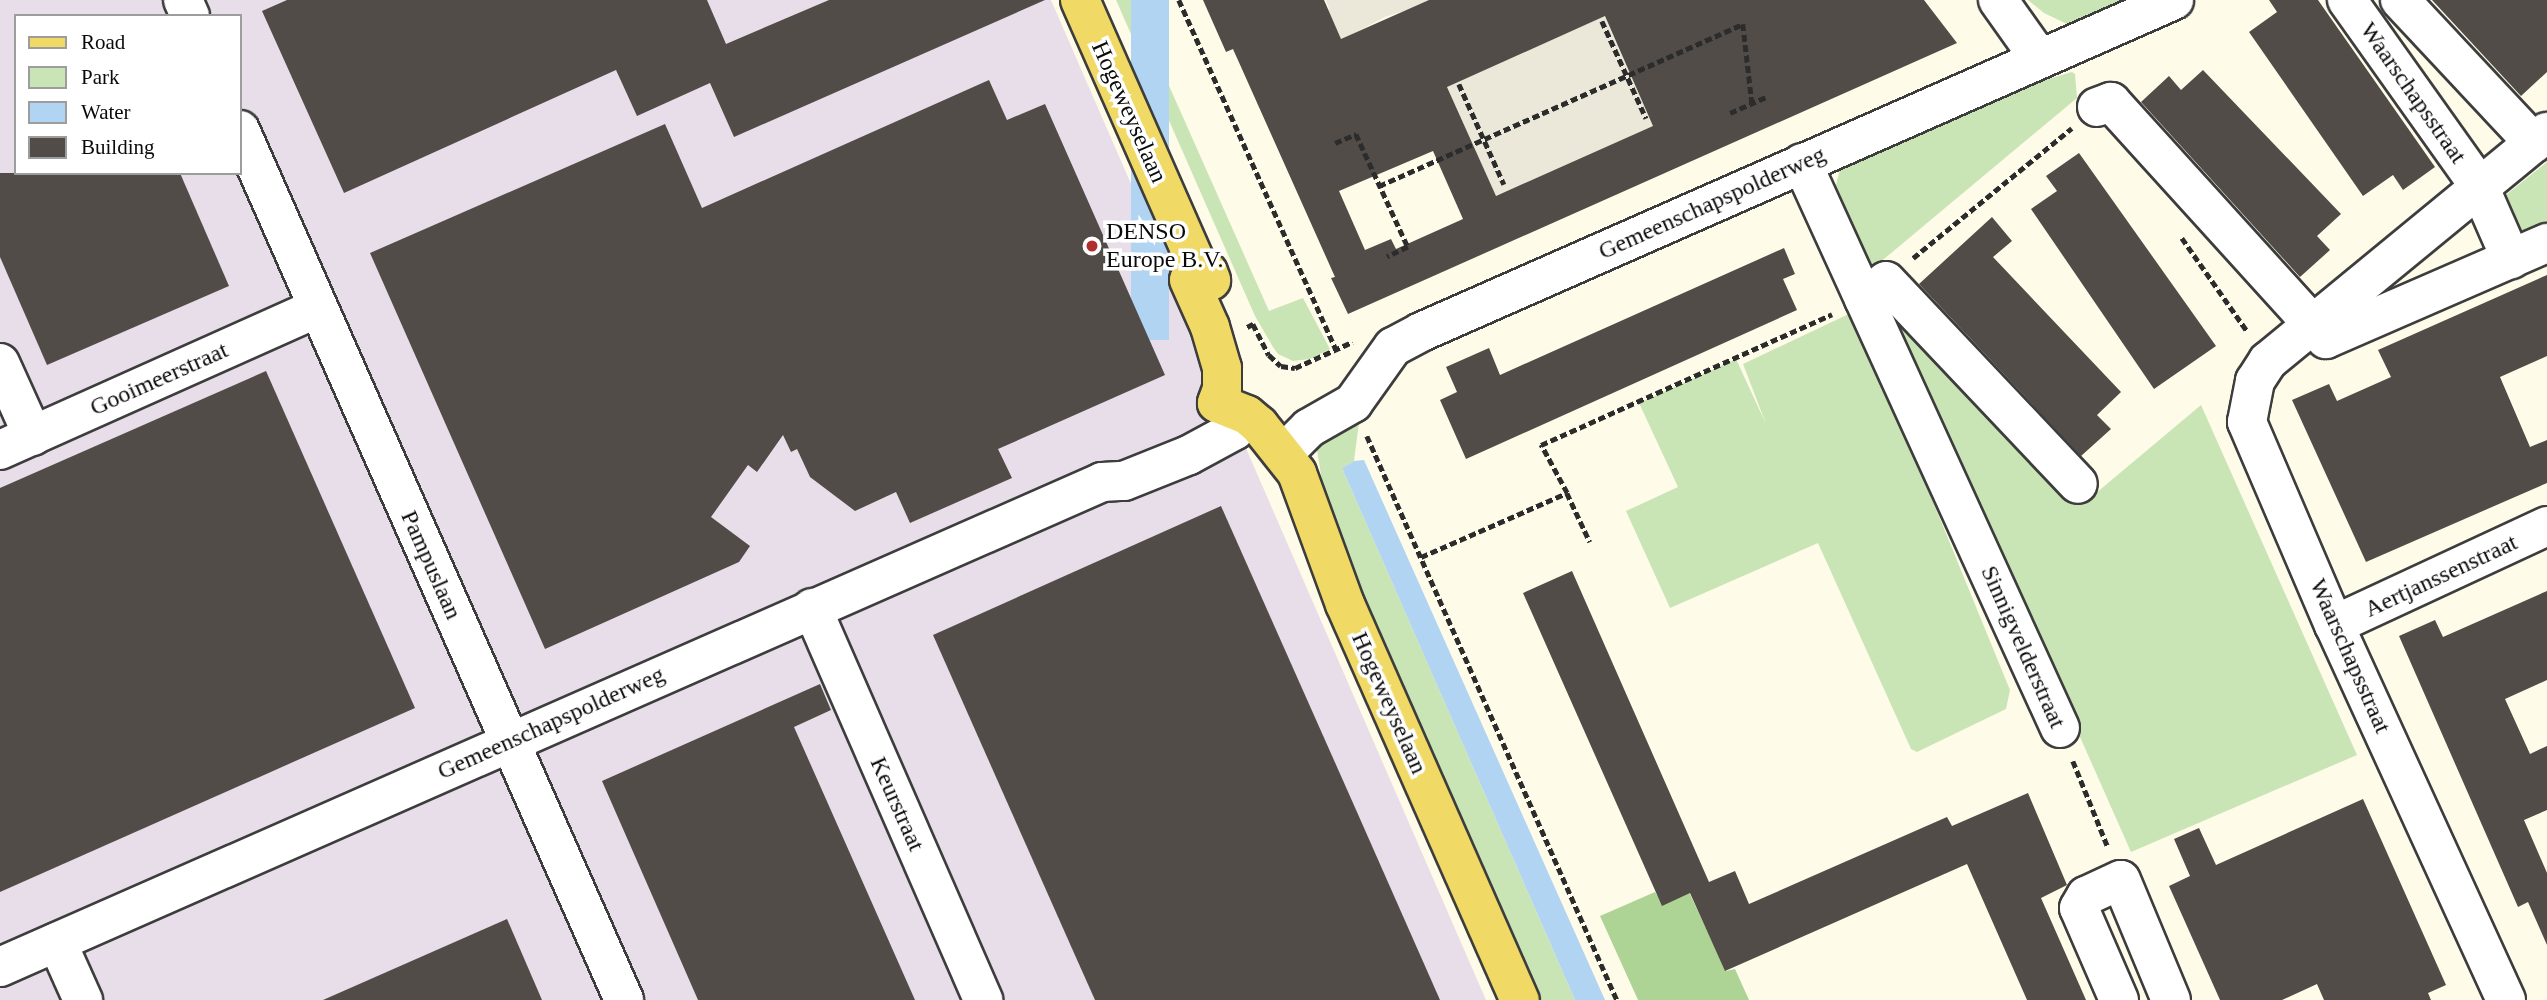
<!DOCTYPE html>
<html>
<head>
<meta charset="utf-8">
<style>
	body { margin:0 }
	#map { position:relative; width:2547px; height:1000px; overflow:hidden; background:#fefbe8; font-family:"Times New Roman",serif }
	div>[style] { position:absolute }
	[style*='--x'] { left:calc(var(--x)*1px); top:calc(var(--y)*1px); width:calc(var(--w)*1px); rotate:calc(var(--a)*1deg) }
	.industrial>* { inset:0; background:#e8dee9 }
	.green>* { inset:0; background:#cae5b5 }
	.forest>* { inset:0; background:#add495 }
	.plaza>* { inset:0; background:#ebe8d9; transform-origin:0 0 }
	.water>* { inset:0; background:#b0d4f2; transform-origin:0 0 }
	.building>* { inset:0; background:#514c47 }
	.path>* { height:4.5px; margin-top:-2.25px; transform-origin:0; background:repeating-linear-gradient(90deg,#2c2c2c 0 7px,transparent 0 10.5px) }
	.roads { filter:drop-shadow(2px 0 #3d3d3d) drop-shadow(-2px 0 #3d3d3d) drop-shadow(0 2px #3d3d3d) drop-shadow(0 -2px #3d3d3d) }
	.minor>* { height:38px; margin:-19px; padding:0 19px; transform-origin:19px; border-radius:19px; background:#fff }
	.major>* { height:38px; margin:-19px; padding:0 19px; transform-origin:19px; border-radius:19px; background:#f0d965 }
	.dots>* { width:19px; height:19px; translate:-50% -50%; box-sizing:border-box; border:4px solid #fff; border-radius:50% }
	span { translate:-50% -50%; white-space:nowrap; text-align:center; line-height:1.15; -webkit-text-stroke:7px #fff; paint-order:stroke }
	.street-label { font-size:24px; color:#0a0a0a }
	.poi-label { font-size:24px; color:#0a0a0a }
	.left { translate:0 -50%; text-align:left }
	.legend { position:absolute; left:14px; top:14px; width:228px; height:161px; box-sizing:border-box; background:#fff; border:2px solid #9d9d9d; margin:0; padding:9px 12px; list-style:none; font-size:21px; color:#0a0a0a }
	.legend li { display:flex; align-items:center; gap:14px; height:35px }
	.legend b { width:35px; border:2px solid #9d9d9d }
</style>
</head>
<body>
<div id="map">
	<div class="industrial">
		<div style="clip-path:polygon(evenodd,0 0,1051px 0,1486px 1000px,0 1000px,0 0,16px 16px,240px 16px,240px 173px,16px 173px,16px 16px)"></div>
	</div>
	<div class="green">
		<div style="clip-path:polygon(1116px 0,1131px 0,1269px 311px,1303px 298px,1330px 349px,1310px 359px,1293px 361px,1278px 354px,1273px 347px,1255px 316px)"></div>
		<div style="clip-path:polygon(2028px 0,2125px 0,2067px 24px,2044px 13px)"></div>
		<div style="clip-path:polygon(2072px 72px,2075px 74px,2077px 98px,1872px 269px,1836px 185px,1840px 169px,1846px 161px,1993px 95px)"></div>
		<div style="clip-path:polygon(2547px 162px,2547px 225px,2519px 237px,2501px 199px)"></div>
		<div style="clip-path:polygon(1886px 299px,2083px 504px,2201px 405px,2357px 755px,2131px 852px)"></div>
		<div style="clip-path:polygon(1855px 311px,2010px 690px,2006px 709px,1917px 752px,1911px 749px,1818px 543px,1670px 608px,1626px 511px,1678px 487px,1639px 403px,1736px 359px,1766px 424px,1743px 364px)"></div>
		<div style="clip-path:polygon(1359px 422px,1354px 461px,1342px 468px,1575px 1000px,1536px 1000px,1329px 525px,1317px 450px,1333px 436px)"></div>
	</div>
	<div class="forest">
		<div style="clip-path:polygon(1688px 890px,1726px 971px,1735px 969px,1749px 1000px,1638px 1000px,1600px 916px,1655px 892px,1661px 902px)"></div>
	</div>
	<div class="plaza">
		<div style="clip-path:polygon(1326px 0,1437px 0,1385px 17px,1320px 51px,1274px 41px,1237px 58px,1233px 51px,1329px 9px)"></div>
		<div style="left:1605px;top:16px;width:120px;height:173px;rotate:66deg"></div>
	</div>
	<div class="water">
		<div style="left:1131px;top:0;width:38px;height:340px"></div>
		<div style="clip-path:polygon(1364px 460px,1605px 1000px,1575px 1000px,1342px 468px,1354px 461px)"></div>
	</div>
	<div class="building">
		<div style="clip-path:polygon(287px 0,707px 0,726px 44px,829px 0,1045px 0,734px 137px,710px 83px,637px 116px,616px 70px,344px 193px,262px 11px)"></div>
		<div style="clip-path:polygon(evenodd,1203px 0,1324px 0,1341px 39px,1429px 0,1924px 0,1957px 43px,1348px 314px,1331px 278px,1335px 277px,1233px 49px,1226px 52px,1203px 0,1605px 16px,1653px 126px,1496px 196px,1447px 87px,1605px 16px,1203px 0,1433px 151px,1463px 219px,1396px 249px,1391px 239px,1365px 250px,1339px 191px,1433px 151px)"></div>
		<div style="clip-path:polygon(2269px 0,2318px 0,2435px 167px,2403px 190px,2393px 175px,2363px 196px,2249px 32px,2277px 12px)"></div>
		<div style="clip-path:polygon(2432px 0,2547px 0,2547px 72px,2521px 96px)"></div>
		<div style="clip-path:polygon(2203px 70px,2341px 214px,2317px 236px,2330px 250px,2300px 277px,2141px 102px,2169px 76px,2181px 90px)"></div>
		<div style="clip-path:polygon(989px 80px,1007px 120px,1045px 104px,1165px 375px,998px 449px,1012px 478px,910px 523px,896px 492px,855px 511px,810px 477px,797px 449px,791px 452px,783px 435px,757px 472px,748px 465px,711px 517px,750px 546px,739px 562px,545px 649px,370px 253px,665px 124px,702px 208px)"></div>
		<div style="clip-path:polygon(2079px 153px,2216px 346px,2154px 389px,2031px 209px,2057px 191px,2046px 176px)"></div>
		<div style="clip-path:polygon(0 173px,180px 173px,229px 286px,47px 365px,0 257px)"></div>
		<div style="clip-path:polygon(1992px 217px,2012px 241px,1993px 257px,2121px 392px,2097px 415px,2111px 429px,2081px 456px,1919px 284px)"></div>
		<div style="clip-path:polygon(1784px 248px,1795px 274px,1783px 279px,1797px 310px,1466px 459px,1440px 400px,1457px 392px,1446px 367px,1489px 348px,1500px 375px)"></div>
		<div style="clip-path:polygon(2547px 275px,2547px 356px,2500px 377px,2530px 447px,2547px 440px,2547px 483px,2366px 562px,2292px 400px,2329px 384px,2337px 401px,2391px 377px,2378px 350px)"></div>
		<div style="clip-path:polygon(266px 371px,415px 708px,0 892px,0 488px)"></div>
		<div style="clip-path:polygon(1221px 506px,1353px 803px,1440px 1000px,1095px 1000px,1074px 953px,933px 635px)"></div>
		<div style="clip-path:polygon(1572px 571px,1709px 882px,1735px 871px,1749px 904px,1947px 817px,1952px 826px,2028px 793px,2067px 885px,2041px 898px,2086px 1000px,2027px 1000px,1967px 864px,1725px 971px,1690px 893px,1662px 906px,1523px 593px)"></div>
		<div style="clip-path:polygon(2547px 591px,2547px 680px,2505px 699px,2530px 754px,2547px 746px,2547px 810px,2524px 820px,2547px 873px,2547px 945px,2528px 902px,2518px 907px,2399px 636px,2435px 620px,2443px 637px)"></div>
		<div style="clip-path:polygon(820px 684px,831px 710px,794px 727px,915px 1000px,698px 1000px,602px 781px)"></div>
		<div style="clip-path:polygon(2363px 799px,2446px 985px,2428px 993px,2431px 1000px,2324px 1000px,2317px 984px,2282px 1000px,2220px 1000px,2169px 886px,2190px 876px,2174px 839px,2199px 828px,2216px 865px)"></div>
		<div style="clip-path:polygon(507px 919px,542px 1000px,323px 1000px)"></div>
	</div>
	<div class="path">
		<div style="--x:1179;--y:0;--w:383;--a:65.8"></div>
		<div style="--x:1602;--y:21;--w:107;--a:65.6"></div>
		<div style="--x:1459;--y:84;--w:110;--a:65.8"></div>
		<div style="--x:1730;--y:113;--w:39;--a:-24"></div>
		<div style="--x:1335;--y:143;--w:23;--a:-23"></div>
		<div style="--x:1356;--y:134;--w:124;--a:65.3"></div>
		<div style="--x:1408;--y:247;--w:23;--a:155"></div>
		<div style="--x:1379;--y:186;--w:398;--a:-24"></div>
		<div style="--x:1743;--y:24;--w:80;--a:83.5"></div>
		<div style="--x:2182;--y:238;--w:113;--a:55"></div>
		<div style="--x:1913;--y:258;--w:205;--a:-39.3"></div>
		<div style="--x:1247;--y:327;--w:7;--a:-27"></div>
		<div style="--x:1253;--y:324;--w:35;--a:63"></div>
		<div style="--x:1269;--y:355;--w:16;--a:43"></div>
		<div style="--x:1281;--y:366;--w:14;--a:8"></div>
		<div style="--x:1295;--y:368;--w:63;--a:-24.5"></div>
		<div style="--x:1367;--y:436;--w:617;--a:66.09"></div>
		<div style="--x:1567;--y:493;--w:55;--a:-118.4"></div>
		<div style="--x:1541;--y:445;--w:319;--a:-24.2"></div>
		<div style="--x:1421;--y:557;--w:159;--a:-23.7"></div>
		<div style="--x:1567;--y:493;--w:54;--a:64.9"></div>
		<div style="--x:2073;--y:761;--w:93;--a:67.9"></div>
	</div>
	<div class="roads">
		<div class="minor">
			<div style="--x:183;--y:0;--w:17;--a:66"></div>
			<div style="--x:1998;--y:0;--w:72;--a:54.6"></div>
			<div style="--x:2347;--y:0;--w:228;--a:54.6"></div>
			<div style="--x:2479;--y:186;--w:80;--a:66.3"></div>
			<div style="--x:2400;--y:0;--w:196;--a:46.9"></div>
			<div style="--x:2097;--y:107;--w:15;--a:-20"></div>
			<div style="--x:2111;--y:102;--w:320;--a:47.8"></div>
			<div style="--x:2326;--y:339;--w:241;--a:-23.5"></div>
			<div style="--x:240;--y:130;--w:951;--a:66.18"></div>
			<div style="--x:1802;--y:163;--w:621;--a:65.46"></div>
			<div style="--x:1864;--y:299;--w:28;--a:-39"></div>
			<div style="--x:1886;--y:281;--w:279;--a:46.6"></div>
			<div style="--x:0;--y:363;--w:80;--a:65.7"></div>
			<div style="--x:0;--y:450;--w:348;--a:-24.1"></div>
			<div style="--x:1284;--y:453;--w:35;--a:-45"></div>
			<div style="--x:1309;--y:428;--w:51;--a:-29.6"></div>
			<div style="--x:1353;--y:403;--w:69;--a:-54.5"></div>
			<div style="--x:1393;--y:347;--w:32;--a:-28"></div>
			<div style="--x:1421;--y:332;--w:823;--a:-23.79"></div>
			<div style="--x:812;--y:608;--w:428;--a:66.4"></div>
			<div style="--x:2334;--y:625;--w:235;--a:-24.9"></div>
			<div style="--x:57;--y:942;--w:64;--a:65.9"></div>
			<div style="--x:0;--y:967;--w:1204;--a:-23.75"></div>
			<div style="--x:1102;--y:482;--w:22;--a:-3"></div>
			<div style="--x:1124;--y:481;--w:70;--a:-21.8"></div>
			<div style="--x:1189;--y:455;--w:52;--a:-28.5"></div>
			<div style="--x:1235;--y:430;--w:19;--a:-51"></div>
			<div style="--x:2119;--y:1000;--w:100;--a:-113.5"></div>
			<div style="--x:2079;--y:908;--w:14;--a:-60"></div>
			<div style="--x:2086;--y:896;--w:38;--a:-25"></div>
			<div style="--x:2121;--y:880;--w:130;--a:67.4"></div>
			<div style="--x:2506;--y:1000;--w:413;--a:-114.6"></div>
			<div style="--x:2334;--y:625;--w:221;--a:-113.2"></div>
			<div style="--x:2247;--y:422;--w:42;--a:-79"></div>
			<div style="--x:2255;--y:381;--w:24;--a:-57"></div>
			<div style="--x:2268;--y:361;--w:361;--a:-39.4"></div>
		</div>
		<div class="major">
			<div style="--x:1080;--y:0;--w:287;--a:66.2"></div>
			<div style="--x:1196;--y:263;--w:15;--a:37"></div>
			<div style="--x:1208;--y:272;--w:9;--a:69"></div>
			<div style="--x:1196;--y:263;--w:18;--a:112"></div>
			<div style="--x:1189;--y:280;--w:51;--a:65.9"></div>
			<div style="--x:1210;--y:327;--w:43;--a:73.7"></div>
			<div style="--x:1222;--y:368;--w:21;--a:90"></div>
			<div style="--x:1222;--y:389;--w:15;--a:110"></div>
			<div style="--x:1217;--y:403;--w:32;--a:22"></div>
			<div style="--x:1247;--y:415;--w:16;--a:40"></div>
			<div style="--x:1259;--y:425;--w:61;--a:51.6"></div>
			<div style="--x:1297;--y:473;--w:140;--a:69.9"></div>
			<div style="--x:1345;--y:604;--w:433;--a:66.2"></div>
		</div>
	</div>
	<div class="dots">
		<div style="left:1092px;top:246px;background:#b02f2c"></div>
	</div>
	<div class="street-label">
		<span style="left:2413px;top:93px;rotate:55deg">Waarschapsstraat</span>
		<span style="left:1129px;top:112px;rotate:66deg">Hogeweyselaan</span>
		<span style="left:1712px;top:203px;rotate:-24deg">Gemeenschapspolderweg</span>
		<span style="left:159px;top:379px;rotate:-24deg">Gooimeerstraat</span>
		<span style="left:431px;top:565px;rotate:66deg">Pampuslaan</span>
		<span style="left:2441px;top:576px;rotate:-25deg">Aertjanssenstraat</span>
		<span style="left:2023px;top:647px;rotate:66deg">Sinnigvelderstraat</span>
		<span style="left:2350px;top:656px;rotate:66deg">Waarschapsstraat</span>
		<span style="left:1389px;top:703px;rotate:66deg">Hogeweyselaan</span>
		<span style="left:551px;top:723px;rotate:-24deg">Gemeenschapspolderweg</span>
		<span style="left:897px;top:804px;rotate:66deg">Keurstraat</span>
	</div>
	<div class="poi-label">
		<span class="left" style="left:1106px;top:246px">DENSO<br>Europe B.V.</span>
	</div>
	<ul class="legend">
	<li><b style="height:9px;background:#f0d965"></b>Road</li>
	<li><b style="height:19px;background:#cae5b5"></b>Park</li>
	<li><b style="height:19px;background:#b0d4f2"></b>Water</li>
	<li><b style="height:19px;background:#514c47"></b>Building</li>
	</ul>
</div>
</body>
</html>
